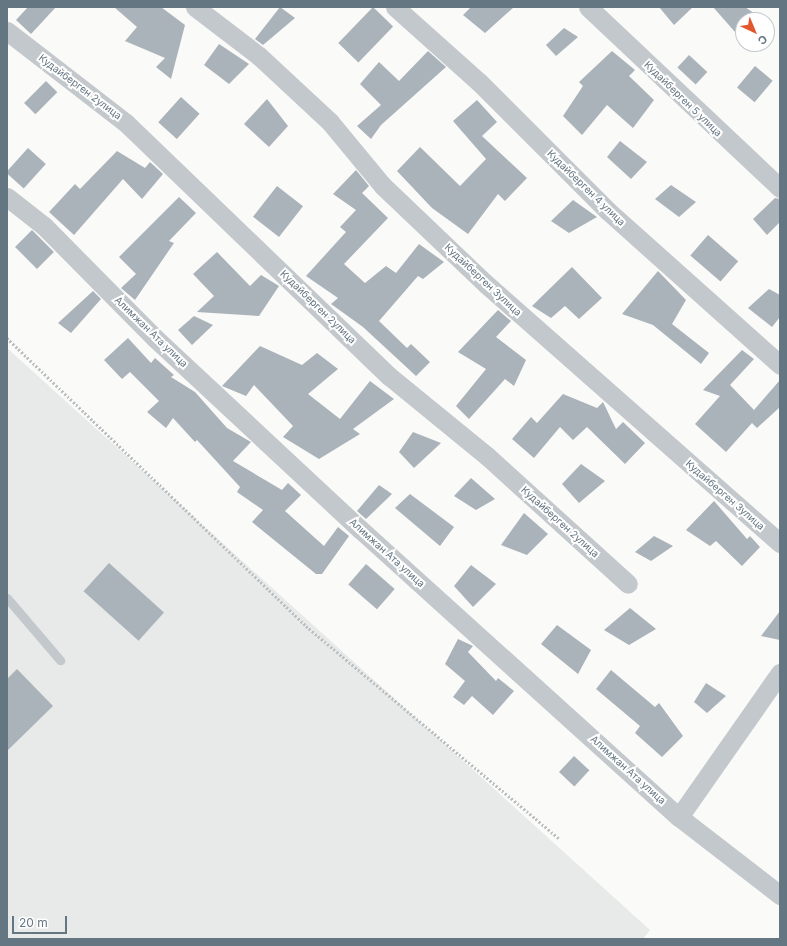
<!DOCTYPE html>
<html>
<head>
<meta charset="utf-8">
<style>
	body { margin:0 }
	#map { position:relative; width:787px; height:946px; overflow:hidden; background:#fafaf8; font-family:Inter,sans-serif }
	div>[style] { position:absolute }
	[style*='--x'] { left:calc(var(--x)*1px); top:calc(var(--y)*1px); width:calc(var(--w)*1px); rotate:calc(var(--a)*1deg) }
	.built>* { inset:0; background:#e8e9e9 }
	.building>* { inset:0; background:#aab3b9; transform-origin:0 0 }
	.path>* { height:2.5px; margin-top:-1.25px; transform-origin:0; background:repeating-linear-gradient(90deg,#bbbfc2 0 2px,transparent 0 4px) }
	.service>* { height:9px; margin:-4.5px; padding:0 4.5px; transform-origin:4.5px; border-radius:4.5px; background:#c3c8cc }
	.minor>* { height:19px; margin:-9.5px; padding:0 9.5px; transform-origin:9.5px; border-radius:9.5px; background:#c3c8cc }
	span { translate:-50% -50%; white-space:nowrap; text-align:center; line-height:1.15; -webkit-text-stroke:4px #fff; paint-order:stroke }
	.street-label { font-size:10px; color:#657683 }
	.frame { position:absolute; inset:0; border:8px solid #657683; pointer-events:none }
	.north { position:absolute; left:735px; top:12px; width:40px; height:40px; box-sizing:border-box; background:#fff; border:1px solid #c1c8cd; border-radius:50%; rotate:136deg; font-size:11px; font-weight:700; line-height:16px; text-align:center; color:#657683 }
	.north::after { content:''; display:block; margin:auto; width:14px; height:18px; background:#e4572e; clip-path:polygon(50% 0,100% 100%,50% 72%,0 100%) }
	.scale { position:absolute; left:12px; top:916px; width:55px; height:18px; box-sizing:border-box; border:2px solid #657683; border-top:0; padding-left:5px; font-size:12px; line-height:14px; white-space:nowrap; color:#657683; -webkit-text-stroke:3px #fff; paint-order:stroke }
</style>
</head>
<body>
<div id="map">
	<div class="built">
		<div style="clip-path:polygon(7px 348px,650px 930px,643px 939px,7px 939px)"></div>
	</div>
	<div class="building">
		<div style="clip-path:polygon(28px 7px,56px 7px,31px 34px,16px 20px)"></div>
		<div style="clip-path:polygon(114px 7px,161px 7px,185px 25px,171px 79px,156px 67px,165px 58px,125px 41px,137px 27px)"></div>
		<div style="clip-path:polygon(280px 7px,295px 18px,263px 45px,255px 39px)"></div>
		<div style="left:373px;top:7px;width:28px;height:50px;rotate:44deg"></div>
		<div style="clip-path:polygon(471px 7px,514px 7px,485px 33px,463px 15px)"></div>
		<div style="clip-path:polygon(659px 7px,693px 7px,674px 25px)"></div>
		<div style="clip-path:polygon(713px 7px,745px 7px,764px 20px,743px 20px,743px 41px)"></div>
		<div style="clip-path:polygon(564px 28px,578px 37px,556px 56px,546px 45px)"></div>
		<div style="clip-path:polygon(219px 44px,249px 64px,229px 84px,204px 65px)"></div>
		<div style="clip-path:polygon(428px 51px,446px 67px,381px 125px,371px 139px,357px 126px,381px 105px,360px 84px,379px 62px,399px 81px)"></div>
		<div style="clip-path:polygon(612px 51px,635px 70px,629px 76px,654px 100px,633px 128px,607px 105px,582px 135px,563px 116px,583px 86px,579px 82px)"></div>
		<div style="left:689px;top:55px;width:25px;height:17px;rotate:43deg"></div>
		<div style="left:755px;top:66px;width:23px;height:28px;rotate:40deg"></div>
		<div style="left:46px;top:81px;width:16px;height:31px;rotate:45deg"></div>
		<div style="left:181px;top:97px;width:25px;height:34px;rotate:42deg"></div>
		<div style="clip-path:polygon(267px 99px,288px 126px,269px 147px,244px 124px)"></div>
		<div style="clip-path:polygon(477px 100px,497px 122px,482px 136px,527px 178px,505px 201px,498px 194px,468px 234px,432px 208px,397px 171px,420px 147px,460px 186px,486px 159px,453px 121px)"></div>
		<div style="clip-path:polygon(620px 141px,647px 162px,631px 179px,607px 157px)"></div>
		<div style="left:28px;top:148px;width:24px;height:33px;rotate:42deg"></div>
		<div style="clip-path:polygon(117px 151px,145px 168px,150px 162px,163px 174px,142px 199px,123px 179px,74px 235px,49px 212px,75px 184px,80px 189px)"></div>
		<div style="clip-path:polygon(356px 170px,369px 186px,362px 193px,388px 218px,344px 264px,365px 283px,386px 266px,396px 273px,419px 244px,444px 262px,423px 279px,418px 276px,379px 321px,407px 348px,411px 344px,430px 362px,416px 376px,363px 327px,331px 304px,338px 298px,306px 276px,346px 232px,340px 227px,356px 210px,333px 194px)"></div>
		<div style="clip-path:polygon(671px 185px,696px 202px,679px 217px,655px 199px)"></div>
		<div style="left:277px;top:186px;width:33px;height:39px;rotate:38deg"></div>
		<div style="clip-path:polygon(179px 197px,196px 213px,169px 241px,174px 243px,135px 300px,121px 288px,136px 274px,119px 257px)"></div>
		<div style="clip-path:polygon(775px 198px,780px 199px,780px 222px,767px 235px,753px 219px)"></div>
		<div style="clip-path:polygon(573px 200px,597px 217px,569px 233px,551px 221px)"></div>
		<div style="left:32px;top:230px;width:31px;height:24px;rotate:45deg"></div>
		<div style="left:708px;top:235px;width:40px;height:27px;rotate:41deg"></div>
		<div style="clip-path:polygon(217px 252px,250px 286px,261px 275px,279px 286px,259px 316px,197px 312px,214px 296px,193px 274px)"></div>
		<div style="clip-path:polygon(572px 267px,602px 298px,579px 319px,565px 306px,551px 318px,532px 306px)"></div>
		<div style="clip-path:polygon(658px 271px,686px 300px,672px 324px,709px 353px,701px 364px,653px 325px,622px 314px)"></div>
		<div style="clip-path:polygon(769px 289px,780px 295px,780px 317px,772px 327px,748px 308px)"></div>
		<div style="clip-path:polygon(93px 291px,101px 299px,71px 333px,58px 323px)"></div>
		<div style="clip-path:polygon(498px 310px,511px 321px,496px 337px,526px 360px,514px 386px,505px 379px,469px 419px,456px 406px,486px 369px,458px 352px)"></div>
		<div style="clip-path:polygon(194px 316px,213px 325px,192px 345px,178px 330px)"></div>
		<div style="clip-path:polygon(128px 338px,151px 363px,155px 358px,174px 375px,171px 377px,195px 392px,227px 428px,251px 442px,233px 461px,282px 490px,288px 483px,301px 495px,285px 511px,324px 546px,338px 527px,349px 536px,322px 574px,316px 574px,252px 522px,263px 510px,237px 492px,240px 487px,197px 440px,195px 442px,173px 418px,166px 428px,147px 412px,159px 401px,130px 372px,122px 379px,104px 360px)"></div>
		<div style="clip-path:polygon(260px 346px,302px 365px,317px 353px,338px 369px,308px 394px,340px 419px,370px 381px,394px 399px,353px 429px,360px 434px,319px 459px,283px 437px,293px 426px,254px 385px,246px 396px,222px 386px)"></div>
		<div style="clip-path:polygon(742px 350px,754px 359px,730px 385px,754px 410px,780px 380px,780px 407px,757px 428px,752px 423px,726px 452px,695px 424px,720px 396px,703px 390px)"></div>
		<div style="clip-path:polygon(563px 394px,597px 408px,603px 402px,616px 429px,623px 422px,645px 443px,625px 464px,587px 427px,573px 440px,560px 427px,534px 458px,512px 439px,531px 417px,537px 423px)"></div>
		<div style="clip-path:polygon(413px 432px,441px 443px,414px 468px,399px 452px)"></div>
		<div style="clip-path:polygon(581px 464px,605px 481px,579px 503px,562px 484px)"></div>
		<div style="clip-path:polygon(471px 478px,495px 499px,476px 510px,454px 496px)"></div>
		<div style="clip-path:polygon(379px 485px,392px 494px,366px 519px,357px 511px)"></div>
		<div style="clip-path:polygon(410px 494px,454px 527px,440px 546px,395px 508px)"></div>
		<div style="clip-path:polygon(714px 501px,747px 539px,750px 536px,760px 547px,742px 566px,716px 541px,710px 546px,686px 530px)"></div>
		<div style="clip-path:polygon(524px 513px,548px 534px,527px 555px,501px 545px)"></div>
		<div style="clip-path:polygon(654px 536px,673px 546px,651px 561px,635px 552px)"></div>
		<div style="left:109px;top:563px;width:74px;height:38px;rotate:42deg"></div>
		<div style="left:366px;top:564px;width:38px;height:27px;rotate:41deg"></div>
		<div style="clip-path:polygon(471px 565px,496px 584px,473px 607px,454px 586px)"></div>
		<div style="clip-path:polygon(630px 608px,656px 629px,629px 645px,604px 630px)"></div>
		<div style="clip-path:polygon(780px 611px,780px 640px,761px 636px)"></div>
		<div style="clip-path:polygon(557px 625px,591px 650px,578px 674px,541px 644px)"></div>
		<div style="clip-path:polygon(458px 639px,473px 646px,468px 652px,496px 681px,498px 678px,514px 691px,493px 715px,472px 696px,464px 705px,453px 697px,465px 681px,445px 664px)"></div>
		<div style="clip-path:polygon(17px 669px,53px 706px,7px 751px,7px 679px)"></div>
		<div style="clip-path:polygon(611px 670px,655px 707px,659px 703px,683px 736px,662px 757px,635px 733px,640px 726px,596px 689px)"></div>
		<div style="clip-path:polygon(706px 683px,726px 696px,707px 713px,694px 702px)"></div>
		<div style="left:574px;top:756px;width:21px;height:22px;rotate:43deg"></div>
	</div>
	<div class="path">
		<div style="--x:7;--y:338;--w:415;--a:43.9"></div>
		<div style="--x:306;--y:626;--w:330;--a:40"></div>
	</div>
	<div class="service">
		<div style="--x:7;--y:598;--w:82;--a:49.5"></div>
	</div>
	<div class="minor">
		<div style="--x:195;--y:7;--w:81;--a:37.4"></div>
		<div style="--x:259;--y:56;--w:97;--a:42.9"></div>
		<div style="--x:330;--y:122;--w:83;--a:50.4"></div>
		<div style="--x:383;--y:186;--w:142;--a:43.6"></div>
		<div style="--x:486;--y:284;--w:392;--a:41.4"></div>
		<div style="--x:395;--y:7;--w:113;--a:41.8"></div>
		<div style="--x:479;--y:82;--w:182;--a:45"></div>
		<div style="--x:608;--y:211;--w:231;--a:41.8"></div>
		<div style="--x:588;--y:7;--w:264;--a:43.3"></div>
		<div style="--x:7;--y:31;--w:150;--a:37.7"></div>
		<div style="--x:126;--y:123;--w:365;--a:43.9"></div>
		<div style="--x:389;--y:376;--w:127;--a:39.2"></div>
		<div style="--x:487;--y:456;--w:190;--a:42.2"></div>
		<div style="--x:7;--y:197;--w:47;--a:38.1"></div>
		<div style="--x:44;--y:226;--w:159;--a:45.3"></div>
		<div style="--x:156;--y:339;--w:280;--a:43"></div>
		<div style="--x:361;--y:530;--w:428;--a:42.1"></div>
		<div style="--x:679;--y:817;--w:128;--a:37.7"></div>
		<div style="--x:679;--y:817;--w:176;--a:-55"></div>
	</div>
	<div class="street-label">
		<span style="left:80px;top:87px;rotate:37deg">Кудайберген 2улица</span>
		<span style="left:683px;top:99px;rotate:44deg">Кудайберген 5 улица</span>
		<span style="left:586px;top:188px;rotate:44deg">Кудайберген 4 улица</span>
		<span style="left:483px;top:280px;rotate:43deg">Кудайберген 3улица</span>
		<span style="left:318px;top:307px;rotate:44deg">Кудайберген 2улица</span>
		<span style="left:151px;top:332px;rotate:44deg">Алимжан Ата улица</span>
		<span style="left:725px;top:495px;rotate:41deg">Кудайберген 3улица</span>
		<span style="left:560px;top:522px;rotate:42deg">Кудайберген 2улица</span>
		<span style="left:387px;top:553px;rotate:42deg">Алимжан Ата улица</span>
		<span style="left:628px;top:770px;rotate:42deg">Алимжан Ата улица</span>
	</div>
	<div class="frame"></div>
	<div class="north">С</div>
	<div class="scale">20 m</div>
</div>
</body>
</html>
